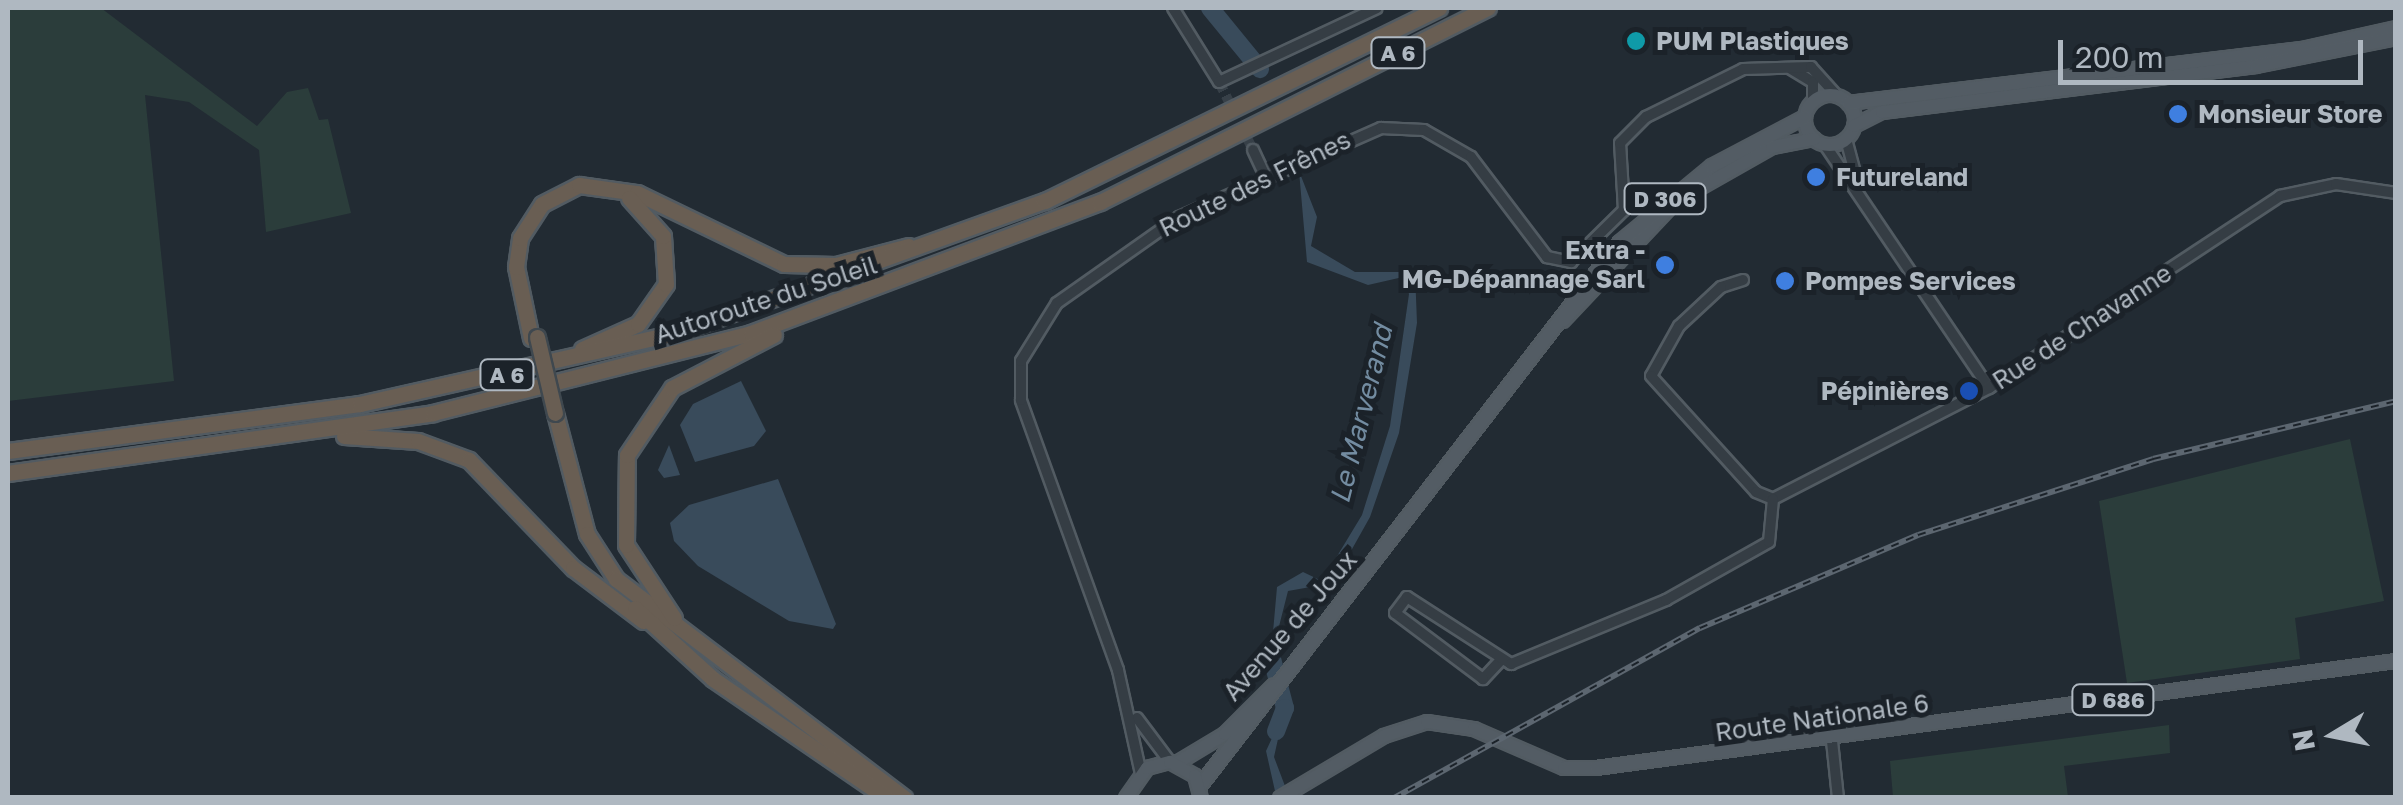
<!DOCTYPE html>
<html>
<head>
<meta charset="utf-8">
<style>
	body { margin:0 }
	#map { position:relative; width:2403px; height:805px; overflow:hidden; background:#222b33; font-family:"Golos Text",sans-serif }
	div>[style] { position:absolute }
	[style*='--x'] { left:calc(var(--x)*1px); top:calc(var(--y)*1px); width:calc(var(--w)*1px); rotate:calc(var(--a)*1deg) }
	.green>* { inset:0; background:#2b3d3b }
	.water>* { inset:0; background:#394b5b }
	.river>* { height:18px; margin:-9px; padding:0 9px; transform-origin:9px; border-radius:9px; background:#394b5b }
	.minor-tunnel>* { height:10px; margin-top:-5px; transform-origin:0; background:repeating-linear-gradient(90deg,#374048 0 10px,transparent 0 15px) }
	.roads { filter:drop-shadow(2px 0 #525b62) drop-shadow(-2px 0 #525b62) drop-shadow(0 2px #525b62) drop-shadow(0 -2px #525b62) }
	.minor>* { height:10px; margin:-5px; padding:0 5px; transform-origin:5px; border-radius:5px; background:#353d44 }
	.major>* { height:12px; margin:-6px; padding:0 6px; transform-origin:6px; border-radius:6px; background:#535c64 }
	.major>.ring { margin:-6px; padding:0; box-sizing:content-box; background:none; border:12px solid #535c64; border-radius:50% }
	.highway>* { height:15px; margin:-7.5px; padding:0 7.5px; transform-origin:7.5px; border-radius:7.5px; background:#695e53 }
	.rail>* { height:6px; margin-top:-3px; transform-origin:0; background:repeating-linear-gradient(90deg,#1b2229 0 8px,#5c6670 0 16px); box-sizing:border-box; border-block:2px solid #5c6670 }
	.bridges { filter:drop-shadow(2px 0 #3f484f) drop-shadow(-2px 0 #3f484f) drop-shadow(0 2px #3f484f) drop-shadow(0 -2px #3f484f) }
	.highway-bridge>* { height:15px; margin:-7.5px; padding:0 7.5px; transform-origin:7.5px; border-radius:7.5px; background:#695e53 }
	.dots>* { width:28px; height:28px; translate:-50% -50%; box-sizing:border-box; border:5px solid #1b2229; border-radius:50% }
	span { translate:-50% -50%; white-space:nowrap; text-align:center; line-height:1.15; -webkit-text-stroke:10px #1b2229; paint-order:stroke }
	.shield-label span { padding:2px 8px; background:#1b2229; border:2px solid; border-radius:8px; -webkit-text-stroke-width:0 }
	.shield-label { font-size:22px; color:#afb8c1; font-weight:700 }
	.poi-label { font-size:25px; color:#afb8c1; font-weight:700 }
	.left { translate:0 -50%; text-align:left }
	.right { translate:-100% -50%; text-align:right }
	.street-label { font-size:25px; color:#afb8c1 }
	.water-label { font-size:28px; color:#738ca1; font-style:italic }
	.frame { position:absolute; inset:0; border:10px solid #afb8c1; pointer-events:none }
	.north { position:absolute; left:2283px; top:685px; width:100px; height:100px; -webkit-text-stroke:8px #1b2229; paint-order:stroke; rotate:260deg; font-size:28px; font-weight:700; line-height:40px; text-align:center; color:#afb8c1 }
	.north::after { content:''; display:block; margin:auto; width:35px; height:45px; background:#afb8c1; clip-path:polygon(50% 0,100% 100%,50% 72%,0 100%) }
	.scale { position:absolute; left:2058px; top:40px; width:305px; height:45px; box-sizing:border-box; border:5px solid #afb8c1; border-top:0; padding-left:12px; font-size:30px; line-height:35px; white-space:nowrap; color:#afb8c1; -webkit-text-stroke:8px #1b2229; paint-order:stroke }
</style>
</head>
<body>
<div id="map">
	<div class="green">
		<div style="clip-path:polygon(8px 8px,101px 8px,257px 126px,287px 92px,308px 88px,319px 120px,328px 119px,351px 213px,266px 232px,259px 150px,189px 102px,145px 95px,174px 381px,8px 401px)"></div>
		<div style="clip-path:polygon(2350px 439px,2384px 601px,2295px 618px,2300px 659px,2127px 683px,2099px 501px)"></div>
		<div style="clip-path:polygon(2169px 725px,2170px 753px,2064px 766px,2068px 797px,1893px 797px,1890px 761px)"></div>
	</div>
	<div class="water">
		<div style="clip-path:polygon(1299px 171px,1317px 217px,1311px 246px,1355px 272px,1415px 272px,1417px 323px,1399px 433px,1370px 517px,1333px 583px,1288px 591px,1273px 650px,1281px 663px,1269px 677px,1277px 587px,1303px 572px,1322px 581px,1362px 515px,1390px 426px,1409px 294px,1403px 277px,1368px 285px,1307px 262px)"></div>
		<div style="clip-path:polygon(741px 381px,766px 431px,754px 446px,695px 462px,680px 425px,693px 404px)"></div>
		<div style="clip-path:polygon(669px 445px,680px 475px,664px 478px,658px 470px)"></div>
		<div style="clip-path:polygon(778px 479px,836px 624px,833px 629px,789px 621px,698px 566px,674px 541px,670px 523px,689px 505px)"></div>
		<div style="clip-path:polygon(1284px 712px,1274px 757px,1285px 786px,1275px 791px,1266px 751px)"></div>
	</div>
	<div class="river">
		<div style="--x:1210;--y:8;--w:79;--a:50.7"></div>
		<div style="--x:1270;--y:651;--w:59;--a:75.3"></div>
		<div style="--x:1285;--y:708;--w:25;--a:111"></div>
	</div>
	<div class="minor-tunnel">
		<div style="--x:1219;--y:82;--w:76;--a:63.4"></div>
	</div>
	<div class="roads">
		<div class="minor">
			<div style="--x:1173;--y:8;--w:87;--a:58.1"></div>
			<div style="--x:1219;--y:82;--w:174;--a:-25.1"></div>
			<div style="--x:1791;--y:69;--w:26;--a:31"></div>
			<div style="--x:1813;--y:82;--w:20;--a:90"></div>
			<div style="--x:1846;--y:139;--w:38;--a:75"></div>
			<div style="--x:1825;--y:145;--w:293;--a:56"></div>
			<div style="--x:1253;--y:150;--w:31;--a:65"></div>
			<div style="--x:1743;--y:280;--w:23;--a:162"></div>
			<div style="--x:1721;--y:287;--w:57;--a:137.1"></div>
			<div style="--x:1679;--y:326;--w:57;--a:119.2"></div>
			<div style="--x:1651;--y:376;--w:156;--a:47.8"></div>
			<div style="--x:1756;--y:492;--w:18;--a:22"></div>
			<div style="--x:1773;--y:499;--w:243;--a:-27.2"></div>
			<div style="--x:1989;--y:388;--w:349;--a:-33.4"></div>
			<div style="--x:2280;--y:196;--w:57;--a:-12.1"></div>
			<div style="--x:2336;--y:184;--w:61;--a:8.5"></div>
			<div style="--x:1500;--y:661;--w:25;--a:133"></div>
			<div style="--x:1483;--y:679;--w:110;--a:-143.1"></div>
			<div style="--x:1395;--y:613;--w:20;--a:-53"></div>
			<div style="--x:1407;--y:597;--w:124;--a:32.8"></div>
			<div style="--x:1511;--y:664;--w:168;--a:-22.4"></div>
			<div style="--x:1666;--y:600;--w:118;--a:-29.4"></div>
			<div style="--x:1769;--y:542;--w:43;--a:-84.7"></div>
			<div style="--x:1137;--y:718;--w:55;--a:53.1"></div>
			<div style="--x:1832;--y:741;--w:57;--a:84"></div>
			<div style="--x:1141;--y:774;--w:107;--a:-102.5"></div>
			<div style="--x:1118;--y:670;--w:287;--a:-109.8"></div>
			<div style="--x:1021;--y:400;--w:39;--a:-90"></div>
			<div style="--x:1021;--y:361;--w:68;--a:-58.2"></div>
			<div style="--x:1057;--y:303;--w:149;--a:-35.2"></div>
			<div style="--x:1179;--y:217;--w:221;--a:-23.8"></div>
			<div style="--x:1381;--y:128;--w:43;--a:2.7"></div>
			<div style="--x:1424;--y:130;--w:54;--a:29.9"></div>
			<div style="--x:1471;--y:157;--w:126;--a:52.8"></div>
			<div style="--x:1547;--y:257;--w:25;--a:12"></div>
			<div style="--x:1571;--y:262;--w:74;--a:-44.5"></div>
			<div style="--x:1624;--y:210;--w:67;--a:-93.4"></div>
			<div style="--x:1620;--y:143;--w:37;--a:-45"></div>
			<div style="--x:1646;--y:117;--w:108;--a:-26.3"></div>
			<div style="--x:1743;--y:69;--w:68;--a:-1.7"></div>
			<div style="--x:1811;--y:67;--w:40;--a:48"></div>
		</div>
		<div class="major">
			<div class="ring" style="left:1805px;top:95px;width:38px;height:38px"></div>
			<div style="--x:1848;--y:103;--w:457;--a:-6.8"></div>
			<div style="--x:2302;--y:49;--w:96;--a:-12.6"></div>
			<div style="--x:1854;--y:126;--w:31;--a:-27"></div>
			<div style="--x:1882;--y:112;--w:377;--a:-7"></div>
			<div style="--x:2256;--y:66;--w:143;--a:-11.3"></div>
			<div style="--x:1563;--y:321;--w:163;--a:-46.7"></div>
			<div style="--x:1675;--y:202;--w:112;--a:-29.6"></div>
			<div style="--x:1772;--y:147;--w:43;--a:-10.8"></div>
			<div style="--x:1177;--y:763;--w:56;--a:-31.1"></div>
			<div style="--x:1225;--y:734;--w:69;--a:-45"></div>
			<div style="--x:1200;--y:786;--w:687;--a:-52.33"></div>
			<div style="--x:1620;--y:242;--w:119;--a:-39.6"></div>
			<div style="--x:1712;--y:166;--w:105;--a:-27.8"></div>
			<div style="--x:1126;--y:798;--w:37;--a:-55"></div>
			<div style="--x:1147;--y:768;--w:24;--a:-15"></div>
			<div style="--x:1170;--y:762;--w:29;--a:29"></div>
			<div style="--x:1195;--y:776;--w:23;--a:75"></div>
			<div style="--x:1280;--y:798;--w:121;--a:-30.8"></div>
			<div style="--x:1384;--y:736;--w:45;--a:-18"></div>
			<div style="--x:1427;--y:722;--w:48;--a:8.5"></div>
			<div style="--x:1474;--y:729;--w:98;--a:23.4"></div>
			<div style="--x:1564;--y:768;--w:32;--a:0"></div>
			<div style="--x:1596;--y:768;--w:807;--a:-7.62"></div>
		</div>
		<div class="highway">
			<div style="--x:531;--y:338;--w:73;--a:-101.9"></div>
			<div style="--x:516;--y:267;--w:29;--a:-82"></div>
			<div style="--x:520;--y:238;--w:40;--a:-57.1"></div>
			<div style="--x:542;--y:204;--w:42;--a:-27.2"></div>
			<div style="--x:579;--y:185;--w:59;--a:7.9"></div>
			<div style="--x:637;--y:193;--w:163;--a:25.8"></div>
			<div style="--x:784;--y:264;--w:52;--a:1.1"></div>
			<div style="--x:836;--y:265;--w:75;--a:-14.6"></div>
			<div style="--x:582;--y:349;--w:61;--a:-24.1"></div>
			<div style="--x:638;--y:324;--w:49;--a:-55"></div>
			<div style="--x:666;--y:284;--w:48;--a:-93.6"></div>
			<div style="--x:663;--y:236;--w:51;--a:-131.8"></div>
			<div style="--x:555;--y:413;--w:125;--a:75.2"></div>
			<div style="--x:587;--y:534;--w:54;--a:57.2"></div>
			<div style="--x:616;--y:579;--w:362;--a:37.2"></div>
			<div style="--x:344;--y:436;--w:74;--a:3.9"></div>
			<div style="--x:418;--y:441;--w:54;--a:20.4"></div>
			<div style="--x:469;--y:460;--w:150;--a:46.1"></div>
			<div style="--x:573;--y:568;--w:88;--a:37.1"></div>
			<div style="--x:8;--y:451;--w:355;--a:-7.6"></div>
			<div style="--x:360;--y:404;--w:331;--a:-12.7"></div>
			<div style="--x:683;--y:331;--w:385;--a:-19.8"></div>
			<div style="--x:1045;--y:201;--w:439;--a:-26.1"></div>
			<div style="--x:8;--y:473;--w:429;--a:-8"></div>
			<div style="--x:433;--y:413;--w:328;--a:-14.1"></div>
			<div style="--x:751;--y:333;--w:373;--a:-20.6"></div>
			<div style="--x:1100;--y:202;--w:434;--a:-26.6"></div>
			<div style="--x:635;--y:608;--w:105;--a:42.3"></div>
			<div style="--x:713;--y:679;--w:211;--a:34.4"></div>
			<div style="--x:674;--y:618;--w:87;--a:-123.3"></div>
			<div style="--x:626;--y:545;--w:90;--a:-89.4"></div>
			<div style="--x:627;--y:455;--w:81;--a:-56.1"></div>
			<div style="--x:672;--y:388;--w:115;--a:-27.5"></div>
		</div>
	</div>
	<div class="rail">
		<div style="--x:1394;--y:798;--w:350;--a:-29.1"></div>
		<div style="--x:1700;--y:628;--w:237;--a:-23.1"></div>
		<div style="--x:1918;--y:535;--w:247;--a:-17.9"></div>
		<div style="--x:2153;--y:459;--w:250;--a:-13.4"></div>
	</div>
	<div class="bridges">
		<div class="highway-bridge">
			<div style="--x:537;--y:337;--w:78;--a:76.7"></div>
		</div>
	</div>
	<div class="dots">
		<div style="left:1636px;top:41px;background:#0f9aa8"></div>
		<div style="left:2178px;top:114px;background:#3f7fe0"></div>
		<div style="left:1816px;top:177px;background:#3f7fe0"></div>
		<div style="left:1665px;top:265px;background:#3f7fe0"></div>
		<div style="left:1785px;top:281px;background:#3f7fe0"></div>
		<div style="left:1969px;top:391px;background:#1a4fb4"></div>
	</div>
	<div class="shield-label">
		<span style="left:1398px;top:53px">A 6</span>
		<span style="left:1665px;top:199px">D 306</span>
		<span style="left:507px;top:375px">A 6</span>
		<span style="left:2113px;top:700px">D 686</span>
	</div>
	<div class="poi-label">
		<span class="left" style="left:1656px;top:41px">PUM Plastiques</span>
		<span class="left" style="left:2198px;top:114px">Monsieur Store</span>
		<span class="left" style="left:1836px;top:177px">Futureland</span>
		<span class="right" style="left:1645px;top:265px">Extra -<br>MG-Dépannage Sarl</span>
		<span class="left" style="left:1805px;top:281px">Pompes Services</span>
		<span class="right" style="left:1949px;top:391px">Pépinières</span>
	</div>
	<div class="street-label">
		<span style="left:1255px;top:184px;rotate:-26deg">Route des Frênes</span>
		<span style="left:766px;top:300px;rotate:-18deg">Autoroute du Soleil</span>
		<span style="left:2082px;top:327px;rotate:-33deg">Rue de Chavanne</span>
		<span style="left:1290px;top:626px;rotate:-49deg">Avenue de Joux</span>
		<span style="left:1822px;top:718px;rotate:-8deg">Route Nationale 6</span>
	</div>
	<div class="water-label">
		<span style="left:1361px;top:414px;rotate:-76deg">Le Marverand</span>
	</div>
	<div class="frame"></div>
	<div class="north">N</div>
	<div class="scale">200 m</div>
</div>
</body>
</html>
